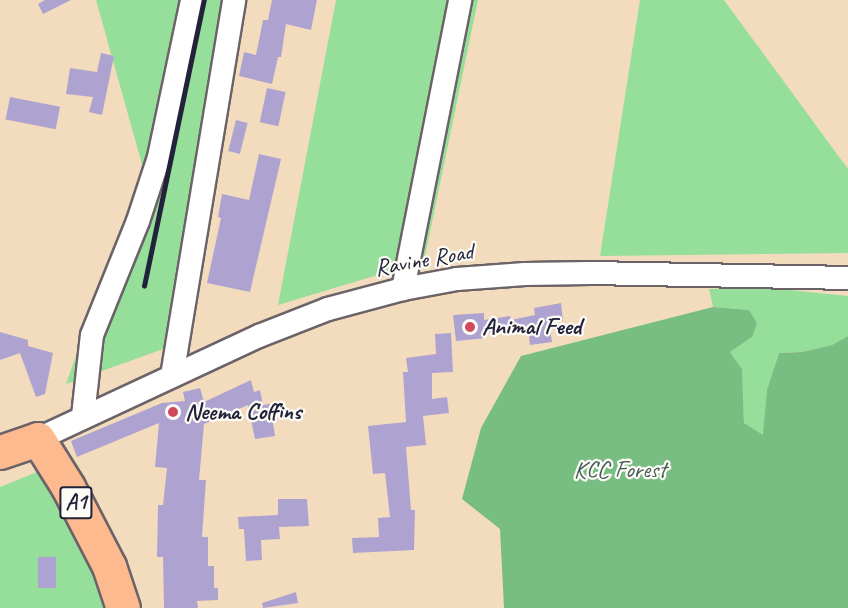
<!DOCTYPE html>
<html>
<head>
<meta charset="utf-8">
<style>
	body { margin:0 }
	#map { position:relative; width:848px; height:608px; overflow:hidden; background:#f3dcbd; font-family:Caveat,sans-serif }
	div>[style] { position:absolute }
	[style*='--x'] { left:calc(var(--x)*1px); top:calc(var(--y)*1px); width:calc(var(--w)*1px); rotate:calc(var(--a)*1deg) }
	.green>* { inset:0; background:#95df9a }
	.forest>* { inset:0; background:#78be82 }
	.building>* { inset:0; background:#aea3d0; transform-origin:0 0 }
	.roads { filter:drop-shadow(2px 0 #6b6368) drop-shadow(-2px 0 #6b6368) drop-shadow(0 2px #6b6368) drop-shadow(0 -2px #6b6368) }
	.minor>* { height:22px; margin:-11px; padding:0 11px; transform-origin:11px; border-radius:11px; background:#fff }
	.highway>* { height:33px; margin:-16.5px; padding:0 16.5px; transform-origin:16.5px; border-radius:16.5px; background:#fcba8e }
	.rail>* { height:4.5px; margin:-2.25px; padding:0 2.25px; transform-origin:2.25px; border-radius:2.25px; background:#22223b }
	.dots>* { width:16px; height:16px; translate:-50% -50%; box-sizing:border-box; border:3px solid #fdfcf7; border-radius:50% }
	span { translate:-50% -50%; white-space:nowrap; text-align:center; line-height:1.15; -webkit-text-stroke:4.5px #fdfcf7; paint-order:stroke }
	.shield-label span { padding:2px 4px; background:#fdfcf7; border:2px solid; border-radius:4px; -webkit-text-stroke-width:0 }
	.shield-label { font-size:22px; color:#22223b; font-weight:700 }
	.street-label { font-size:24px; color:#22223b }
	.poi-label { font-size:24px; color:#22223b; font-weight:700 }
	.left { translate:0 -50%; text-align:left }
	.park-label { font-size:24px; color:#445b58 }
</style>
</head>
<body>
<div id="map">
	<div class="green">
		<div style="clip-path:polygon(96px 0,247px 0,188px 340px,66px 384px,143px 168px)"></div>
		<div style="clip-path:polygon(336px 0,478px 0,424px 261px,278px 305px)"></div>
		<div style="clip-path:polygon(640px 0,724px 0,848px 169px,848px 253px,600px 256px)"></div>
		<div style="clip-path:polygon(760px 287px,848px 296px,848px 336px,832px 345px,802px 352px,779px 353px,767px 391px,764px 436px,744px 423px,742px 369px,730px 352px,752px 337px,749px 310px,713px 307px,709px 289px)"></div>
		<div style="clip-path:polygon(42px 470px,111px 603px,111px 608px,0 608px,0 487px)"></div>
	</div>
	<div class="forest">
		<div style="clip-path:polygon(713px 307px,749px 310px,757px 323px,752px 337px,730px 352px,742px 369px,744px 423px,763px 435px,767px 390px,779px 353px,802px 352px,832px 345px,848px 336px,848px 608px,504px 608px,500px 529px,462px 499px,481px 428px,521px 356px)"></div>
	</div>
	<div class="building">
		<div style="clip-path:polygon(45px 0,71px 0,43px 14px,38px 4px)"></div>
		<div style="clip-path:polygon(272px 0,317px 0,311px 30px,286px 24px,281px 57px,278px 57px,272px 84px,239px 76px,244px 52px,256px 55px,263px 20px,268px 20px)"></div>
		<div style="clip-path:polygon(101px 53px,114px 56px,102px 115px,89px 112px,93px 97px,66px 94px,70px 68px,97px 72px)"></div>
		<div style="left:267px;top:88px;width:19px;height:35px;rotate:12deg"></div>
		<div style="left:10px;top:97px;width:51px;height:23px;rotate:11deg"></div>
		<div style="left:236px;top:120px;width:12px;height:32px;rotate:14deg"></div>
		<div style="clip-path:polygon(259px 154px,281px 159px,250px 292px,207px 283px,221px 218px,218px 217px,222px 194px,249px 200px)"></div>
		<div style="clip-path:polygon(561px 303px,563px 321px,549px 323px,552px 342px,530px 345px,528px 328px,486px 333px,486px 338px,456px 341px,453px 315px,484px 313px,484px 320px,510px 316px,511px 320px,535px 315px,534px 308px)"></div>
		<div style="clip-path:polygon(0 332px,28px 340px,28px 346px,53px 353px,45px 394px,36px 397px,20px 353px,0 360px)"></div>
		<div style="clip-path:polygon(451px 333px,453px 372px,432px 373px,432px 399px,447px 397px,449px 413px,423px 416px,426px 445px,406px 447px,411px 510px,415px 510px,414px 550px,353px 553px,352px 538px,379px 537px,378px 518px,390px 517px,385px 473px,373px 474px,368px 426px,406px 422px,403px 372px,408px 372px,406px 358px,436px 354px,435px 334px)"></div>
		<div style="clip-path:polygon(251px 380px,254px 392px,260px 390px,263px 405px,270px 404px,275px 436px,255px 439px,248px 405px,204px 424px,199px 480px,206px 480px,202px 537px,208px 537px,208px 566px,214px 566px,214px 588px,218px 588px,218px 600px,197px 601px,198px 608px,164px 608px,163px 557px,157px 557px,158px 505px,163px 505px,167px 468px,155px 467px,159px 423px,77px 457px,71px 441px,162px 403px,185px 401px,183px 392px,200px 388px,204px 402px)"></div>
		<div style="clip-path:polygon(278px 499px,307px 499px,309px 526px,279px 527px,280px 539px,261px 540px,262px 560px,246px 561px,244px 529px,239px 529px,238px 517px,278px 515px)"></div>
		<div style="left:38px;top:557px;width:18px;height:31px"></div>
		<div style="clip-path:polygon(296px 592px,298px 603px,263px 608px,262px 603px)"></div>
	</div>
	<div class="roads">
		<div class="minor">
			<div style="--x:403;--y:289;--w:295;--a:-78.8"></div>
			<div style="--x:172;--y:376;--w:381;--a:-80.6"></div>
			<div style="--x:83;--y:416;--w:81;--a:-83.7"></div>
			<div style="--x:92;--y:335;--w:123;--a:-68"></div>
			<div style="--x:138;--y:221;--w:67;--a:-71.8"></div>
			<div style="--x:159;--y:157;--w:160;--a:-78.1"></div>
			<div style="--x:38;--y:439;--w:244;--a:-25"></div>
			<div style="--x:259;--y:336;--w:74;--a:-21.4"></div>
			<div style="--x:328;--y:309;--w:78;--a:-14.9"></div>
			<div style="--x:403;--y:289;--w:55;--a:-10.5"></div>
			<div style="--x:457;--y:279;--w:68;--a:-4.2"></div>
			<div style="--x:525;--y:274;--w:65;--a:-0.9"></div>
			<div style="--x:590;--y:273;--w:258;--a:1.1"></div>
		</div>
		<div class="highway">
			<div style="--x:0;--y:452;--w:40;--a:-18.9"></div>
			<div style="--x:38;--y:439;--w:57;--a:58"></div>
			<div style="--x:68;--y:487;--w:89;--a:62.6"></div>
			<div style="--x:109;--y:566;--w:44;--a:71.6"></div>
		</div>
	</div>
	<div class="rail">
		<div style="--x:144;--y:286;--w:292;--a:-78.2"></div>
	</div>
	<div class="dots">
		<div style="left:470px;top:327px;background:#d1495b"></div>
		<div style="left:173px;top:412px;background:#d1495b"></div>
	</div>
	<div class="shield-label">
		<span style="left:76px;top:503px">A1</span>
	</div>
	<div class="street-label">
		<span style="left:424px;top:260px;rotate:-10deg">Ravine Road</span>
	</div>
	<div class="poi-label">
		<span class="left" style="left:482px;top:327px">Animal Feed</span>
		<span class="left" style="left:185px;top:412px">Neema Coffins</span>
	</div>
	<div class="park-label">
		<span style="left:620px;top:470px">KCC Forest</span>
	</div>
</div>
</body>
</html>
